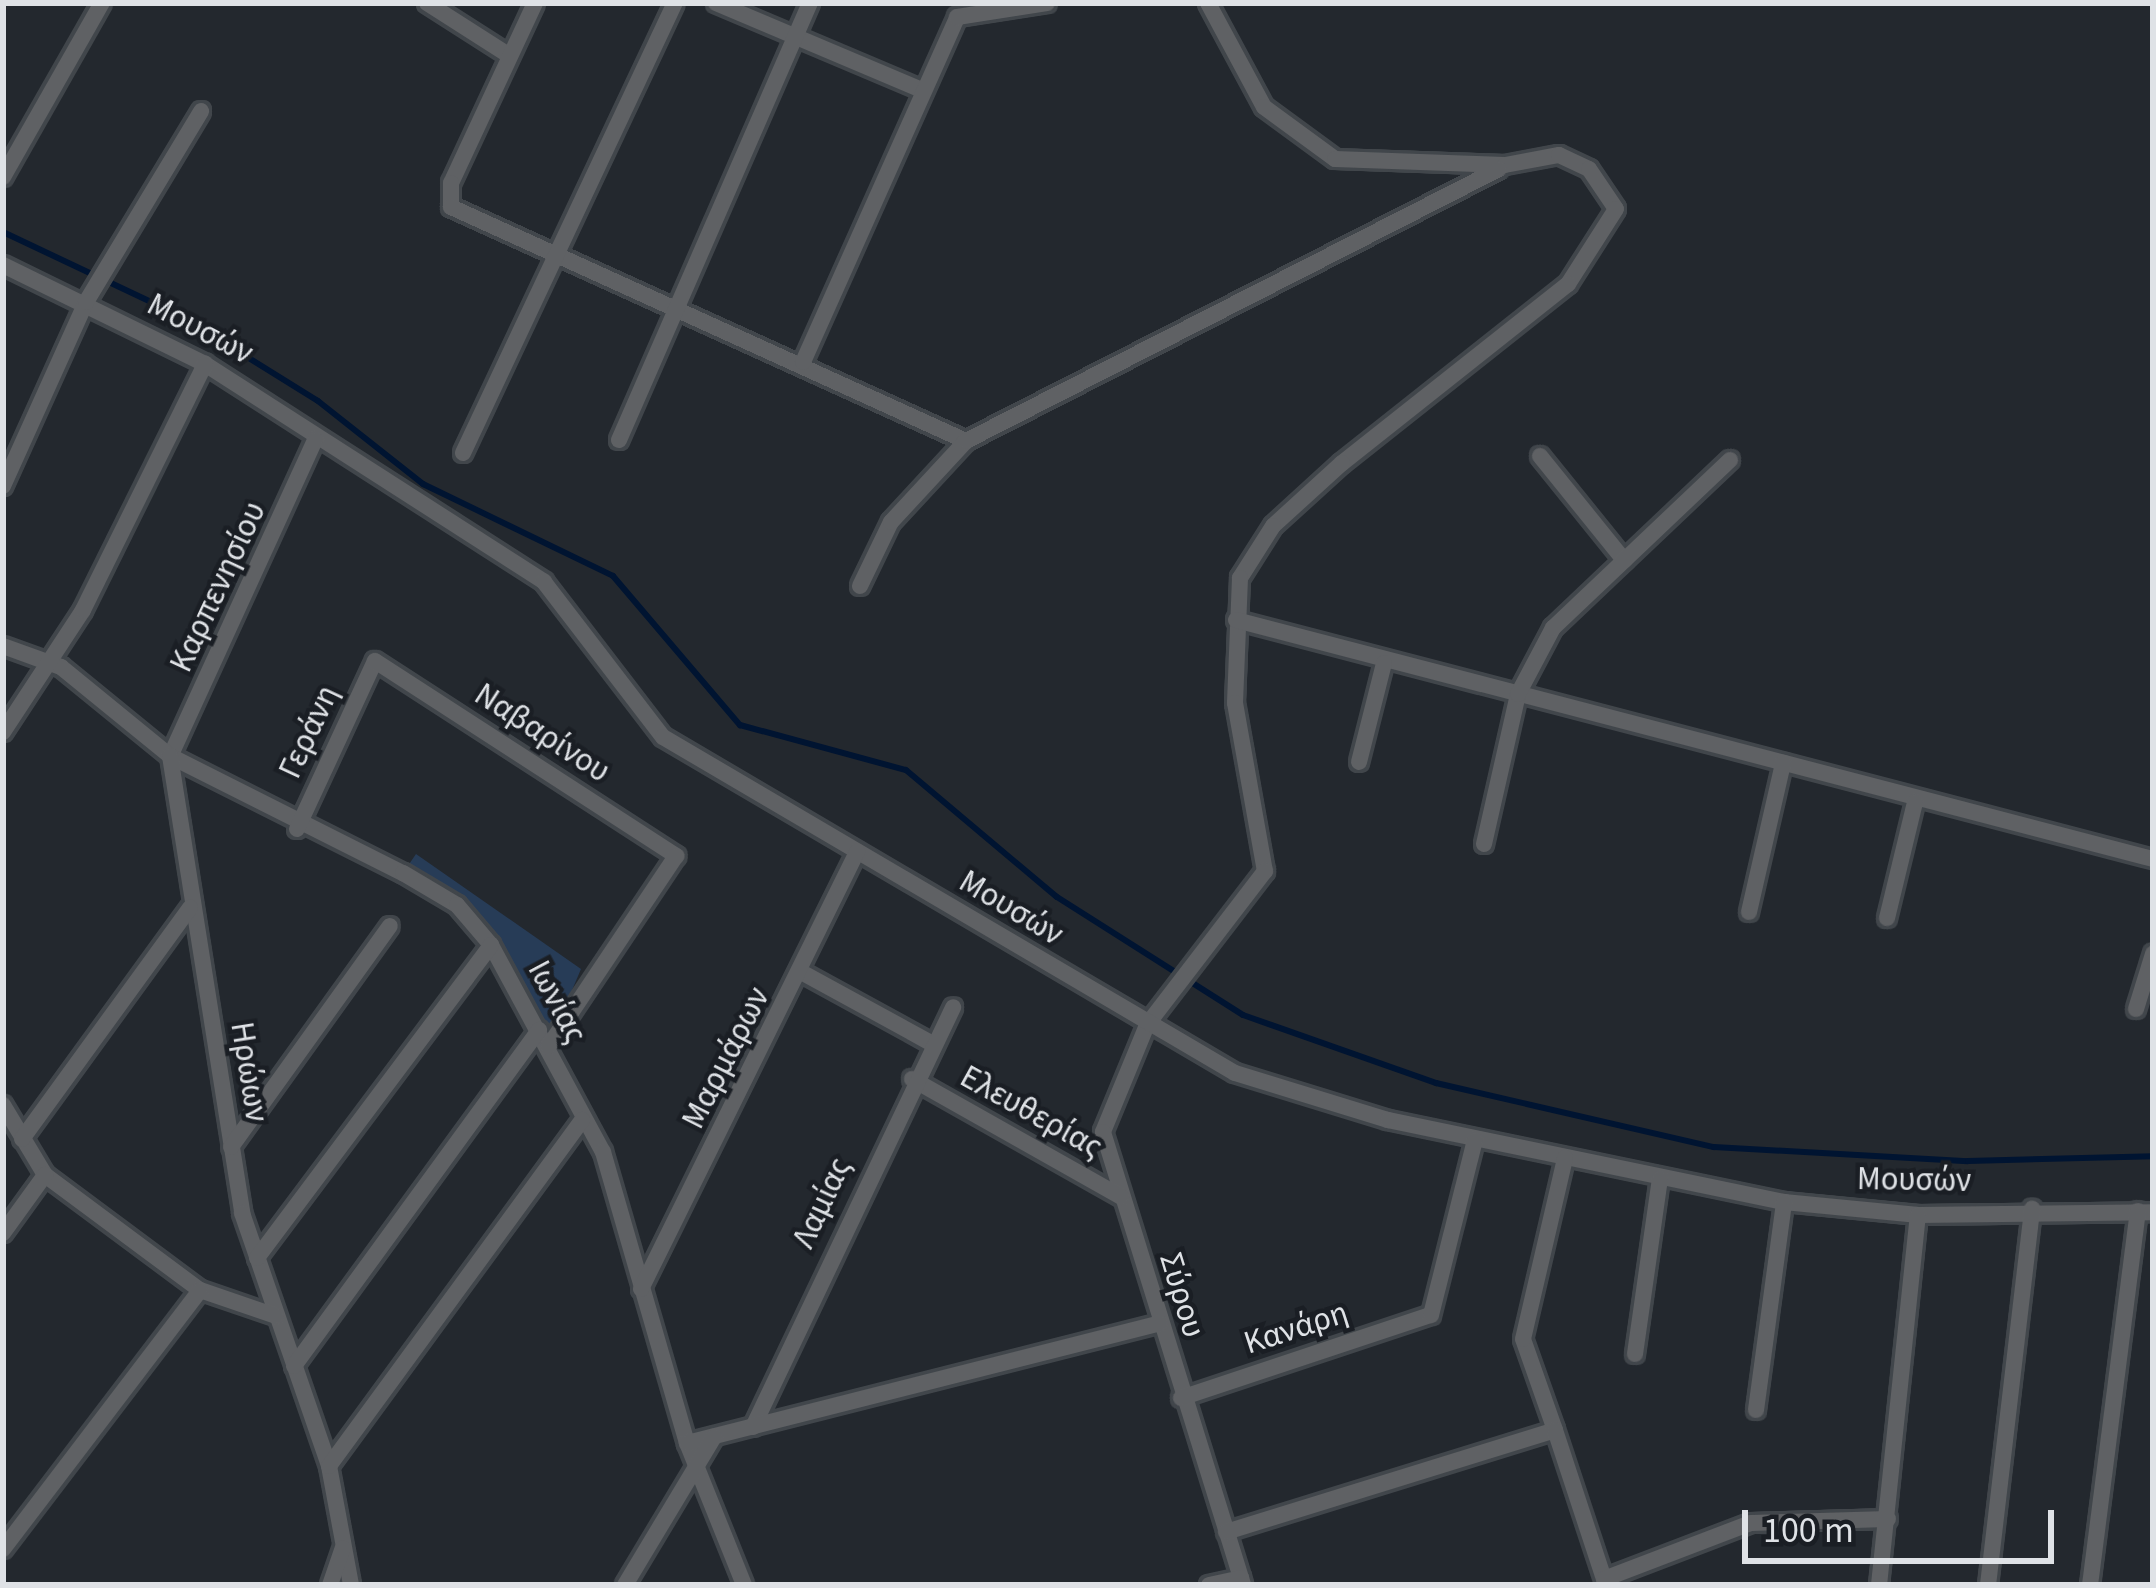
<!DOCTYPE html>
<html>
<head>
<meta charset="utf-8">
<style>
	body { margin:0 }
	#map { position:relative; width:2156px; height:1588px; overflow:hidden; background:#23282e; font-family:"Source Sans 3",sans-serif }
	div>[style] { position:absolute }
	[style*='--x'] { left:calc(var(--x)*1px); top:calc(var(--y)*1px); width:calc(var(--w)*1px); rotate:calc(var(--a)*1deg) }
	.green>* { inset:0; background:#273c57 }
	.stream>* { height:6px; margin:-3px; padding:0 3px; transform-origin:3px; border-radius:3px; background:#001431 }
	.roads { filter:drop-shadow(3px 0 #41464b) drop-shadow(-3px 0 #41464b) drop-shadow(0 3px #41464b) drop-shadow(0 -3px #41464b) }
	.minor>* { height:16px; margin:-8px; padding:0 8px; transform-origin:8px; border-radius:8px; background:#5f6164 }
	span { translate:-50% -50%; white-space:nowrap; text-align:center; line-height:1.15; -webkit-text-stroke:9px #1a1e24; paint-order:stroke }
	.street-label { font-size:33px; color:#dfe2e6 }
	.frame { position:absolute; inset:0; border:6px solid #dfe2e6; pointer-events:none }
	.scale { position:absolute; left:1742px; top:1510px; width:312px; height:54px; box-sizing:border-box; border:6px solid #dfe2e6; border-top:0; padding-left:15px; font-size:36px; line-height:42px; white-space:nowrap; color:#dfe2e6; -webkit-text-stroke:9px #1a1e24; paint-order:stroke }
</style>
</head>
<body>
<div id="map">
	<div class="green">
		<div style="clip-path:polygon(416px 854px,581px 969px,548px 1047px,457px 905px,403px 873px)"></div>
	</div>
	<div class="stream">
		<div style="--x:3;--y:232;--w:199;--a:25.3"></div>
		<div style="--x:183;--y:317;--w:159;--a:31.9"></div>
		<div style="--x:318;--y:401;--w:134;--a:38.3"></div>
		<div style="--x:423;--y:484;--w:211;--a:25.8"></div>
		<div style="--x:613;--y:576;--w:196;--a:49.6"></div>
		<div style="--x:740;--y:725;--w:172;--a:15.2"></div>
		<div style="--x:906;--y:770;--w:197;--a:40.1"></div>
		<div style="--x:1057;--y:897;--w:220;--a:32.4"></div>
		<div style="--x:1243;--y:1015;--w:205;--a:19.4"></div>
		<div style="--x:1436;--y:1083;--w:285;--a:13"></div>
		<div style="--x:1714;--y:1147;--w:254;--a:3.2"></div>
		<div style="--x:1968;--y:1161;--w:185;--a:-1.5"></div>
	</div>
	<div class="roads">
		<div class="minor">
			<div style="--x:427;--y:3;--w:98;--a:32.6"></div>
			<div style="--x:535;--y:3;--w:199;--a:115"></div>
			<div style="--x:451;--y:183;--w:24;--a:90"></div>
			<div style="--x:451;--y:207;--w:566;--a:24.44"></div>
			<div style="--x:716;--y:3;--w:224;--a:22.9"></div>
			<div style="--x:1208;--y:3;--w:118;--a:61.7"></div>
			<div style="--x:1264;--y:107;--w:88;--a:36.2"></div>
			<div style="--x:1335;--y:159;--w:170;--a:2"></div>
			<div style="--x:1505;--y:165;--w:55;--a:-10.5"></div>
			<div style="--x:1559;--y:155;--w:33;--a:25"></div>
			<div style="--x:1589;--y:169;--w:48;--a:56"></div>
			<div style="--x:1616;--y:209;--w:89;--a:122.6"></div>
			<div style="--x:1568;--y:284;--w:288;--a:141.6"></div>
			<div style="--x:1342;--y:463;--w:93;--a:137.6"></div>
			<div style="--x:1273;--y:526;--w:62;--a:122.4"></div>
			<div style="--x:1240;--y:578;--w:125;--a:92.3"></div>
			<div style="--x:1235;--y:703;--w:171;--a:79.9"></div>
			<div style="--x:1265;--y:871;--w:194;--a:127.5"></div>
			<div style="--x:1147;--y:1025;--w:116;--a:112.4"></div>
			<div style="--x:1103;--y:1132;--w:474;--a:72.8"></div>
			<div style="--x:3;--y:177;--w:200;--a:-60.4"></div>
			<div style="--x:3;--y:265;--w:225;--a:26.1"></div>
			<div style="--x:205;--y:364;--w:403;--a:32.7"></div>
			<div style="--x:544;--y:582;--w:195;--a:52.5"></div>
			<div style="--x:663;--y:737;--w:663;--a:30.43"></div>
			<div style="--x:1235;--y:1073;--w:160;--a:17.1"></div>
			<div style="--x:1388;--y:1120;--w:404;--a:11.7"></div>
			<div style="--x:1784;--y:1202;--w:135;--a:5.5"></div>
			<div style="--x:1918;--y:1215;--w:235;--a:-0.7"></div>
			<div style="--x:803;--y:362;--w:378;--a:-65.9"></div>
			<div style="--x:957;--y:17;--w:91;--a:-8.8"></div>
			<div style="--x:315;--y:440;--w:348;--a:114.6"></div>
			<div style="--x:170;--y:756;--w:261;--a:26.7"></div>
			<div style="--x:403;--y:873;--w:63;--a:30.7"></div>
			<div style="--x:457;--y:905;--w:52;--a:49.6"></div>
			<div style="--x:491;--y:945;--w:235;--a:61.6"></div>
			<div style="--x:603;--y:1152;--w:303;--a:73.9"></div>
			<div style="--x:687;--y:1443;--w:153;--a:68.1"></div>
			<div style="--x:619;--y:440;--w:477;--a:-66.4"></div>
			<div style="--x:463;--y:453;--w:497;--a:-64.8"></div>
			<div style="--x:1540;--y:456;--w:134;--a:51.1"></div>
			<div style="--x:3;--y:486;--w:202;--a:-65.7"></div>
			<div style="--x:86;--y:302;--w:223;--a:-58.9"></div>
			<div style="--x:860;--y:586;--w:71;--a:-64.2"></div>
			<div style="--x:891;--y:522;--w:110;--a:-47.2"></div>
			<div style="--x:966;--y:441;--w:598;--a:-27.04"></div>
			<div style="--x:1236;--y:620;--w:948;--a:14.61"></div>
			<div style="--x:3;--y:646;--w:62;--a:19.9"></div>
			<div style="--x:61;--y:667;--w:141;--a:39.2"></div>
			<div style="--x:170;--y:756;--w:463;--a:81"></div>
			<div style="--x:242;--y:1213;--w:268;--a:71"></div>
			<div style="--x:329;--y:1466;--w:121;--a:79.5"></div>
			<div style="--x:3;--y:732;--w:146;--a:-56.7"></div>
			<div style="--x:83;--y:610;--w:275;--a:-63.6"></div>
			<div style="--x:1359;--y:762;--w:102;--a:-75.8"></div>
			<div style="--x:297;--y:829;--w:185;--a:-65.1"></div>
			<div style="--x:375;--y:661;--w:359;--a:32.9"></div>
			<div style="--x:676;--y:856;--w:230;--a:123.8"></div>
			<div style="--x:1484;--y:844;--w:154;--a:-77.2"></div>
			<div style="--x:1518;--y:694;--w:75;--a:-62.1"></div>
			<div style="--x:1553;--y:628;--w:244;--a:-43.5"></div>
			<div style="--x:1749;--y:912;--w:153;--a:-77.1"></div>
			<div style="--x:1887;--y:918;--w:119;--a:-76.4"></div>
			<div style="--x:803;--y:973;--w:146;--a:28.7"></div>
			<div style="--x:2136;--y:1009;--w:58;--a:-72.8"></div>
			<div style="--x:912;--y:1079;--w:240;--a:29.4"></div>
			<div style="--x:3;--y:1105;--w:82;--a:59"></div>
			<div style="--x:45;--y:1175;--w:193;--a:36.6"></div>
			<div style="--x:200;--y:1290;--w:80;--a:18.9"></div>
			<div style="--x:22;--y:1139;--w:286;--a:-54"></div>
			<div style="--x:231;--y:1147;--w:272;--a:-54.3"></div>
			<div style="--x:3;--y:1233;--w:72;--a:-54.1"></div>
			<div style="--x:257;--y:1258;--w:391;--a:-53.2"></div>
			<div style="--x:641;--y:1289;--w:488;--a:-63.7"></div>
			<div style="--x:1635;--y:1354;--w:177;--a:-81.9"></div>
			<div style="--x:294;--y:1366;--w:416;--a:-53.9"></div>
			<div style="--x:1181;--y:1398;--w:263;--a:-18.4"></div>
			<div style="--x:1431;--y:1315;--w:180;--a:-75.9"></div>
			<div style="--x:1756;--y:1410;--w:210;--a:-82.3"></div>
			<div style="--x:753;--y:1427;--w:465;--a:-64.5"></div>
			<div style="--x:1555;--y:1430;--w:96;--a:-109.4"></div>
			<div style="--x:1523;--y:1339;--w:186;--a:-76.9"></div>
			<div style="--x:687;--y:1443;--w:487;--a:-14.2"></div>
			<div style="--x:329;--y:1466;--w:429;--a:-53.8"></div>
			<div style="--x:1226;--y:1532;--w:344;--a:-17.2"></div>
			<div style="--x:1555;--y:1430;--w:157;--a:71.8"></div>
			<div style="--x:1604;--y:1579;--w:157;--a:-20.9"></div>
			<div style="--x:1751;--y:1523;--w:137;--a:-1.7"></div>
			<div style="--x:3;--y:1549;--w:325;--a:-52.7"></div>
			<div style="--x:330;--y:1585;--w:39;--a:-71"></div>
			<div style="--x:625;--y:1585;--w:173;--a:-59"></div>
			<div style="--x:1209;--y:1585;--w:33;--a:-12"></div>
			<div style="--x:1879;--y:1585;--w:372;--a:-84"></div>
			<div style="--x:1988;--y:1585;--w:379;--a:-83.3"></div>
			<div style="--x:2090;--y:1585;--w:377;--a:-82.7"></div>
		</div>
	</div>
	<div class="street-label">
		<span style="left:200px;top:329px;rotate:28deg">Μουσών</span>
		<span style="left:218px;top:587px;rotate:-65deg">Καρπενησίου</span>
		<span style="left:309px;top:732px;rotate:-65deg">Γεράνη</span>
		<span style="left:542px;top:733px;rotate:33deg">Ναβαρίνου</span>
		<span style="left:1011px;top:908px;rotate:31deg">Μουσών</span>
		<span style="left:557px;top:1002px;rotate:62deg">Ιωνίας</span>
		<span style="left:726px;top:1058px;rotate:-63deg">Μαρμάρων</span>
		<span style="left:249px;top:1072px;rotate:81deg">Ηρώων</span>
		<span style="left:1031px;top:1112px;rotate:29deg">Ελευθερίας</span>
		<span style="left:1914px;top:1180px;rotate:1deg">Μουσών</span>
		<span style="left:822px;top:1203px;rotate:-65deg">Λαμίας</span>
		<span style="left:1182px;top:1295px;rotate:73deg">Σύρου</span>
		<span style="left:1296px;top:1328px;rotate:-18deg">Κανάρη</span>
	</div>
	<div class="frame"></div>
	<div class="scale">100 m</div>
</div>
</body>
</html>
